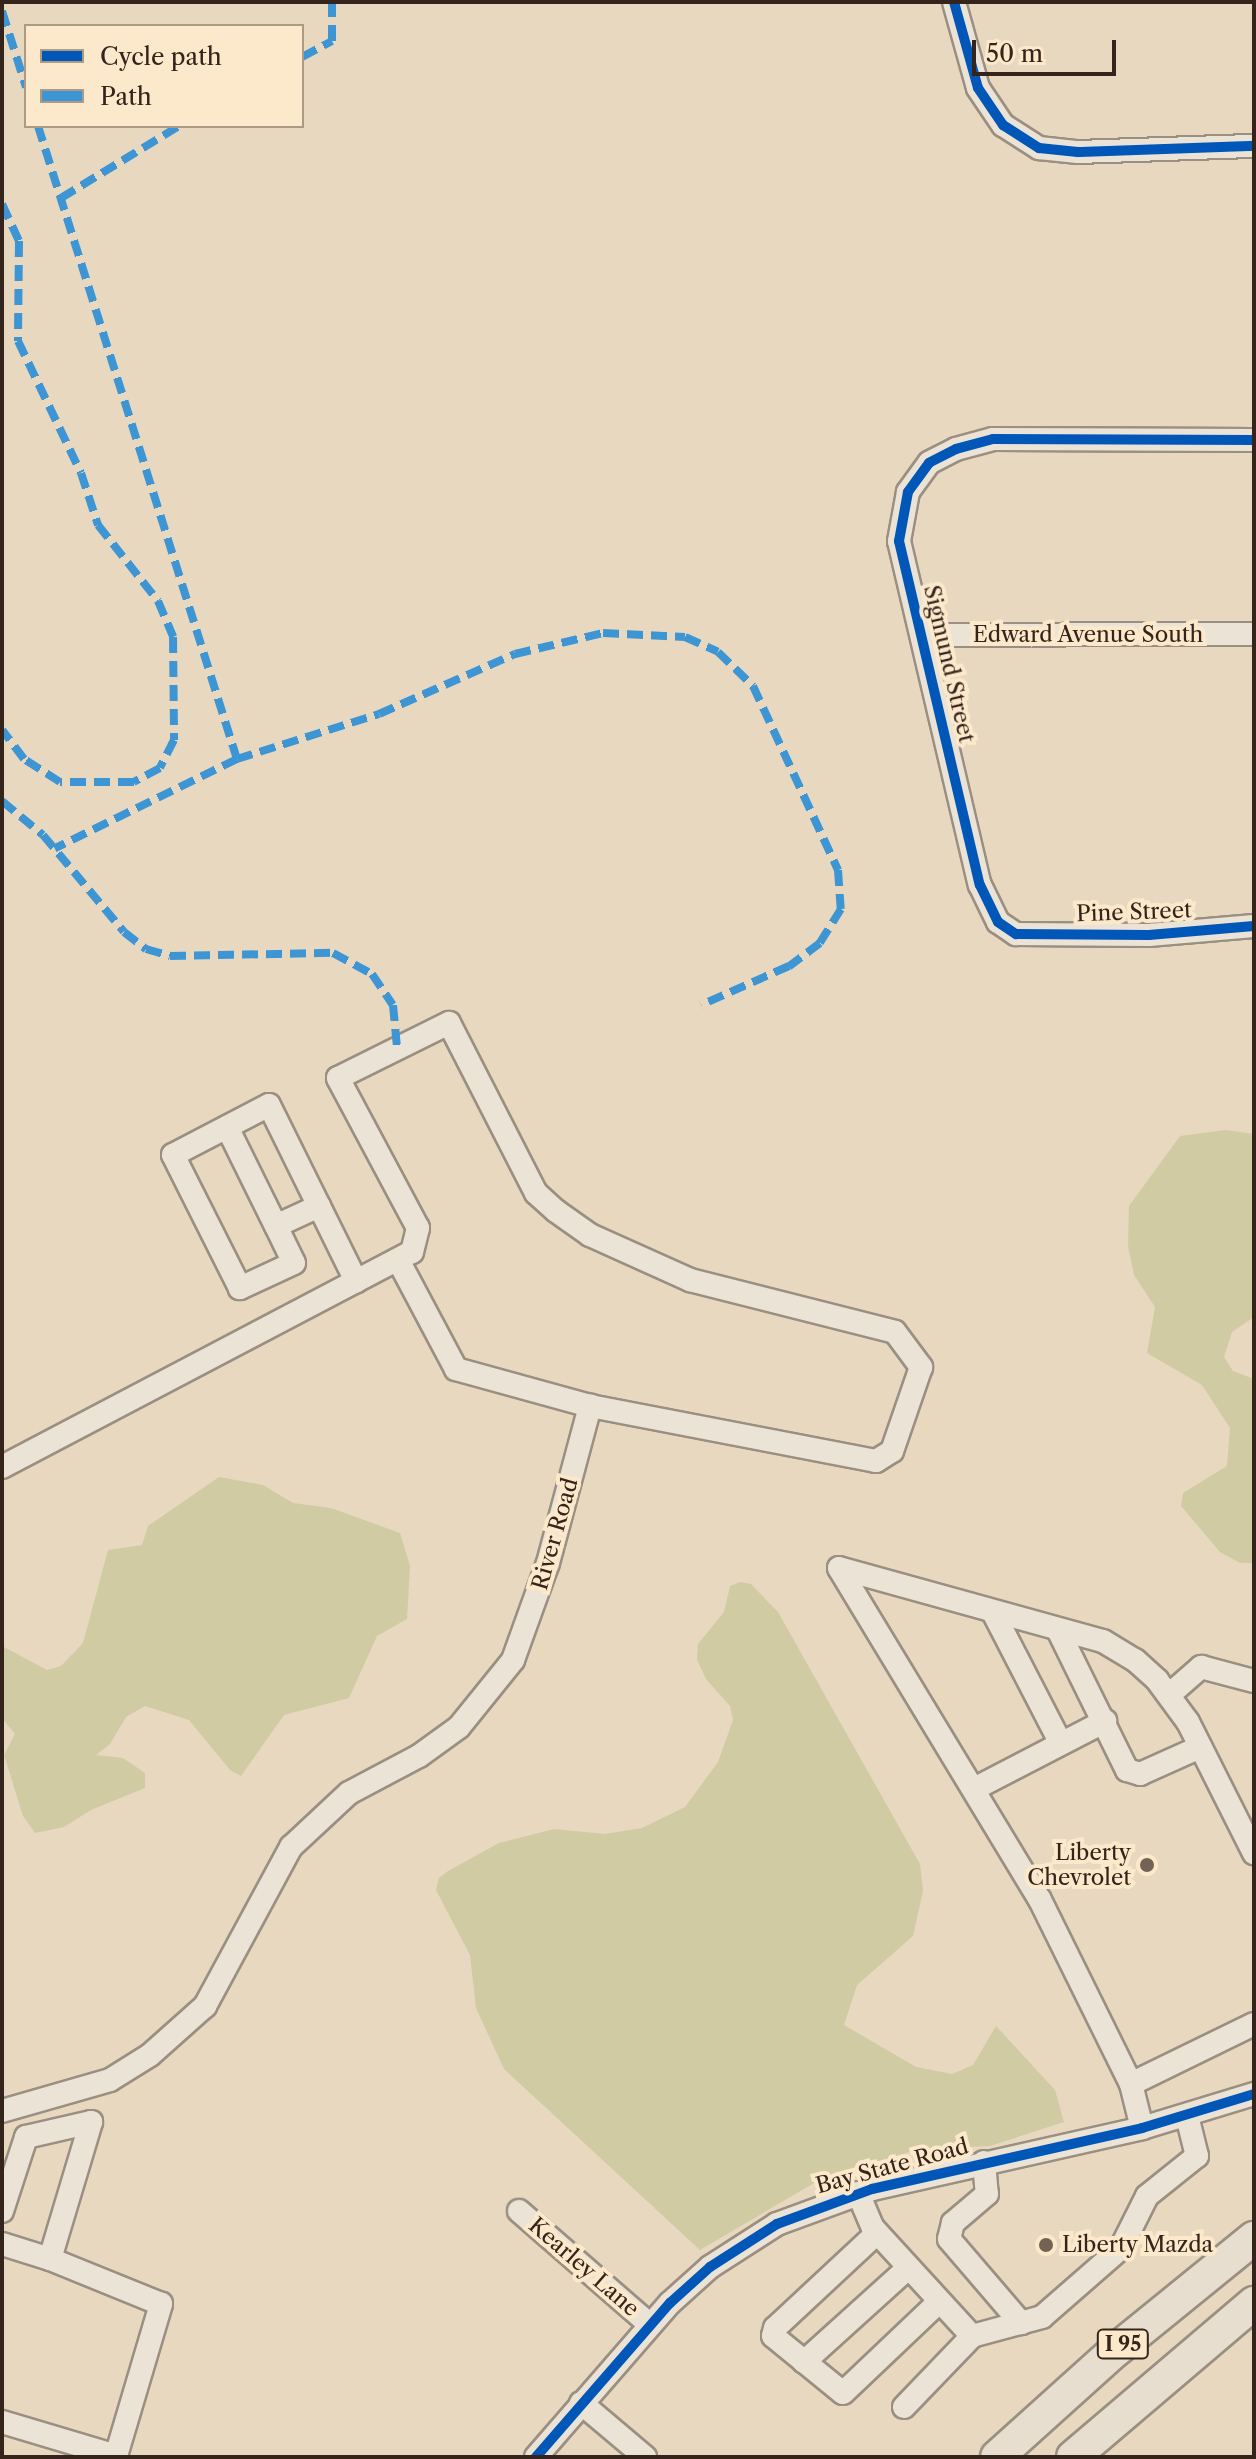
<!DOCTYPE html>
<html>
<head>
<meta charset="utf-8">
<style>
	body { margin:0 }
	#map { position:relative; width:1256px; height:2459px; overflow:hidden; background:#e8d8c0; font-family:"Libre Caslon Text",serif }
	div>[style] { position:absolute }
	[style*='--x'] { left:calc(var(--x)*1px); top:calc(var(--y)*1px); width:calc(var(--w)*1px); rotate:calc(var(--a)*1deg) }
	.green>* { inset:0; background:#d0cba3 }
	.roads { filter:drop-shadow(2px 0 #9a8f80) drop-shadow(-2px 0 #9a8f80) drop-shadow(0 2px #9a8f80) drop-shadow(0 -2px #9a8f80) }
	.minor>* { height:22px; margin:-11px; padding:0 11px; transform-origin:11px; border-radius:11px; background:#ebe3d6 }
	.highway>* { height:32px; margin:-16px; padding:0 16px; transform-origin:16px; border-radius:16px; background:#e8decf }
	.quiet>* { height:8px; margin-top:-4px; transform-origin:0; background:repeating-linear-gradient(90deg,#3d95d4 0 16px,transparent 0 24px) }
	.cycleway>* { height:10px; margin:-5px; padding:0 5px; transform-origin:5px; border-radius:5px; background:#0057b8 }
	.dots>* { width:22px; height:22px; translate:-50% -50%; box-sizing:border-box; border:4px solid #fce8ca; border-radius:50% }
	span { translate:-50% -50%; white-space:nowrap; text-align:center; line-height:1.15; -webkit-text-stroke:8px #fce8ca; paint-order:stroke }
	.shield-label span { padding:2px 6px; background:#fce8ca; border:2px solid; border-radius:6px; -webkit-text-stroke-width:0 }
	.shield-label { font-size:20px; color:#34241c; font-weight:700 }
	.street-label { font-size:22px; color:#34241c }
	.poi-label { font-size:22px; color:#34241c }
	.right { translate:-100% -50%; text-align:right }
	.left { translate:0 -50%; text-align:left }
	.frame { position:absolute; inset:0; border:4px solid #34241c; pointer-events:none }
	.legend { position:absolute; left:24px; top:24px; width:280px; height:104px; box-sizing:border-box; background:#fce8ca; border:2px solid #ac9a84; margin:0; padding:10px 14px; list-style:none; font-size:24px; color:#34241c }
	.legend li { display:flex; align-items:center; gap:16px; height:40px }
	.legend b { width:40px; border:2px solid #ac9a84 }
	.scale { position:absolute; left:972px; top:40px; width:144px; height:36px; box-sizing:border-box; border:4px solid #34241c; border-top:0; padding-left:10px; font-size:24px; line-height:28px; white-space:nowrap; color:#34241c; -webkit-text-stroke:6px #fce8ca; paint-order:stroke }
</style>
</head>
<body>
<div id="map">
	<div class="green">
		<div style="clip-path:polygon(1226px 1130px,1254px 1134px,1254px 1317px,1232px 1332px,1224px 1357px,1233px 1371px,1254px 1379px,1254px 1563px,1240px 1563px,1220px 1552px,1181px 1506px,1183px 1493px,1227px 1466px,1230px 1428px,1202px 1385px,1147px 1353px,1155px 1307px,1134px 1275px,1128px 1246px,1129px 1206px,1180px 1136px)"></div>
		<div style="clip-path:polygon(219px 1477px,263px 1485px,293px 1503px,331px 1508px,400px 1533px,410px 1566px,407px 1619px,377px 1636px,349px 1698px,284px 1715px,241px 1776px,230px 1770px,189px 1720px,145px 1706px,126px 1717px,110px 1744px,96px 1755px,123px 1758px,145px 1773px,145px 1788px,91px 1810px,64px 1827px,35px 1833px,23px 1816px,4px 1755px,15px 1734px,2px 1718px,2px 1646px,47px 1670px,61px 1666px,83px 1643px,108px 1550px,142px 1545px,148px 1526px)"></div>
		<div style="clip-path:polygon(740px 1582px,751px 1584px,778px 1612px,920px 1864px,923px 1891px,913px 1936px,857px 1985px,844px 2025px,916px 2067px,952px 2074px,973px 2065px,996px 2026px,1055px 2090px,1064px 2122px,990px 2146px,919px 2149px,821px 2179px,700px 2250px,504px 2069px,476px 2008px,470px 1955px,436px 1890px,439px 1878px,448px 1871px,499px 1843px,554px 1829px,605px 1834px,642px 1828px,685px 1807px,718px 1762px,733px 1720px,730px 1706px,706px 1679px,697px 1660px,698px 1644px,724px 1612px,730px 1586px)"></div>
	</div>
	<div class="roads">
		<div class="minor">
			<div style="--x:954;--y:2;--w:89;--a:74.4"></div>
			<div style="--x:978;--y:88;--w:45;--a:56"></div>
			<div style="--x:1003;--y:125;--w:43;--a:32.6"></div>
			<div style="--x:1039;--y:148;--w:39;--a:6"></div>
			<div style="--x:1078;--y:152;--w:176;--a:-2"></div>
			<div style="--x:1254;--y:440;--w:261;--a:-179.8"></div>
			<div style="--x:993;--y:439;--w:38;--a:165"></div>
			<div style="--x:956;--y:449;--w:30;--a:153"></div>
			<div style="--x:929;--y:463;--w:36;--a:126"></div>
			<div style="--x:908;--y:492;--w:50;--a:100.4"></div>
			<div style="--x:899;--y:541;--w:353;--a:76.8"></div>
			<div style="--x:980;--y:885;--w:41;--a:64.1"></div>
			<div style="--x:998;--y:922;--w:22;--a:34"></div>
			<div style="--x:1016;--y:934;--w:133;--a:0.4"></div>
			<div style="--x:1149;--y:935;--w:105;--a:-4.9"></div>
			<div style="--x:923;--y:635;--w:331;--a:-0.2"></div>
			<div style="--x:227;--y:1127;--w:110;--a:63.7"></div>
			<div style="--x:319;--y:1206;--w:47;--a:155.1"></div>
			<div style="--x:276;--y:1226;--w:41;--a:64.1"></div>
			<div style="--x:294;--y:1263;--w:60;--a:155.2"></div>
			<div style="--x:240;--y:1288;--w:149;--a:-116.7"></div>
			<div style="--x:173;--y:1155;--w:108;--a:-27.5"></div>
			<div style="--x:269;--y:1105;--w:113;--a:63.7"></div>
			<div style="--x:319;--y:1206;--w:84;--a:63.7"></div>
			<div style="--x:2;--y:1467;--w:463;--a:-27.7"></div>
			<div style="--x:412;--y:1252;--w:25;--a:-76"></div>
			<div style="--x:418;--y:1228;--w:170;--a:-118.1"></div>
			<div style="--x:338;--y:1078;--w:124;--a:-26.4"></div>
			<div style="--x:449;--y:1023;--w:191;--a:62.9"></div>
			<div style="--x:536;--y:1193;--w:27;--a:42"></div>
			<div style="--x:556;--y:1211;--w:42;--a:35.2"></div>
			<div style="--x:590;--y:1235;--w:110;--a:24.2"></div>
			<div style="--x:690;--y:1280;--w:211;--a:14.2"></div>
			<div style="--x:895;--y:1332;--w:44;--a:53.4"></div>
			<div style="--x:921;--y:1367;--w:89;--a:109"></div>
			<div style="--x:892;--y:1451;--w:19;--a:148"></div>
			<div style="--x:876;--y:1461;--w:291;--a:-169.1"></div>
			<div style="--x:993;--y:1612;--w:148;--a:62.7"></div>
			<div style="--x:1058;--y:1630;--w:156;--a:63.8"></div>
			<div style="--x:1127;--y:1770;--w:14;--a:17"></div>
			<div style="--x:1140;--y:1774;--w:66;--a:-24.2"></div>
			<div style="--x:1169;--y:1695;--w:43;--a:-41.2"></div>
			<div style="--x:1201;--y:1667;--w:55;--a:14.8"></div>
			<div style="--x:974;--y:1789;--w:148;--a:-27.4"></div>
			<div style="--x:1131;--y:2084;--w:137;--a:-26"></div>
			<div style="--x:2;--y:2111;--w:112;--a:-16"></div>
			<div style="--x:110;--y:2080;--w:47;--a:-32"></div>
			<div style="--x:150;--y:2055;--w:74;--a:-41.7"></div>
			<div style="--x:205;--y:2006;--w:181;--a:-61.6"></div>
			<div style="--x:291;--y:1847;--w:79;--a:-43"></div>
			<div style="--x:349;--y:1793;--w:79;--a:-27.9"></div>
			<div style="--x:419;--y:1756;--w:49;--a:-35.9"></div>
			<div style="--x:459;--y:1727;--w:86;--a:-51.1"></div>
			<div style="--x:513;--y:1660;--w:103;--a:-70.2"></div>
			<div style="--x:548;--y:1563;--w:163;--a:-75"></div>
			<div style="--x:590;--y:1406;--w:139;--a:-164.6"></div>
			<div style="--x:456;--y:1369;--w:123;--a:-118"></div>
			<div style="--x:1142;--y:2128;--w:45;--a:-104"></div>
			<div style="--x:1131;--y:2084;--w:205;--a:-116.3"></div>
			<div style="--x:1040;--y:1900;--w:388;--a:-121.2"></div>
			<div style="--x:839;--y:1568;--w:274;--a:15.5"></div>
			<div style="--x:1103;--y:1641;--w:37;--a:31"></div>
			<div style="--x:1135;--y:1660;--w:30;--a:42"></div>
			<div style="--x:1157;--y:1680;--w:52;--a:53.6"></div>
			<div style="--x:1188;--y:1722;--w:147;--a:63.3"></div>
			<div style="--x:984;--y:2162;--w:32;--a:85"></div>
			<div style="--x:987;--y:2194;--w:45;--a:139.5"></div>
			<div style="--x:953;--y:2223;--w:16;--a:104"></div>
			<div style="--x:949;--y:2239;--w:111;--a:49.4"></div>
			<div style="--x:858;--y:2193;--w:38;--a:67"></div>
			<div style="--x:873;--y:2228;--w:147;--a:47.5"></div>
			<div style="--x:972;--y:2336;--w:73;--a:-15.2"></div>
			<div style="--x:1042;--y:2317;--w:105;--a:-41.1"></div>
			<div style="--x:1121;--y:2248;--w:58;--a:-63.4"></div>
			<div style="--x:1147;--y:2196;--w:64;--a:-38.7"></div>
			<div style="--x:1197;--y:2156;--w:41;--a:-104"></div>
			<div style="--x:2;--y:2211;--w:78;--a:-72"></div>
			<div style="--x:26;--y:2137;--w:67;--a:-13"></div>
			<div style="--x:91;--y:2122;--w:143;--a:106.7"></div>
			<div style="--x:50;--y:2259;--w:50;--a:-162.6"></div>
			<div style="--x:519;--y:2211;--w:172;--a:41"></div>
			<div style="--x:877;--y:2233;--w:139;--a:137"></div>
			<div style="--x:775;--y:2328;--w:8;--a:104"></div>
			<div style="--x:773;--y:2336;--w:90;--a:39.2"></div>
			<div style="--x:843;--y:2393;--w:131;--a:-43.5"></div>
			<div style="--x:804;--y:2362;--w:140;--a:-42.1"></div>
			<div style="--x:581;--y:2403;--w:84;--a:40.2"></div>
			<div style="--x:904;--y:2407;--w:98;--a:-46.2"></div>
			<div style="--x:2;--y:2422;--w:119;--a:16.6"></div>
			<div style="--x:116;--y:2456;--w:159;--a:-73.5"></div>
			<div style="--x:161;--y:2304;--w:120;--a:-157.9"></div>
			<div style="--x:536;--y:2457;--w:204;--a:-49"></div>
			<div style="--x:670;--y:2303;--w:54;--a:-42"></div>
			<div style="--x:710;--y:2267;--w:80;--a:-32.7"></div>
			<div style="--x:777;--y:2224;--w:101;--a:-20.2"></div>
			<div style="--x:872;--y:2189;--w:277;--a:-12.7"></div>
			<div style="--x:1142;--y:2128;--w:117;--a:-16.9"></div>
		</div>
		<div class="highway">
			<div style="--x:997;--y:2457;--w:160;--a:-42"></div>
			<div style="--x:1116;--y:2350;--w:178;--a:-39.1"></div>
			<div style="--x:1073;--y:2457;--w:238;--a:-40.4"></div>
		</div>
	</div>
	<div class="quiet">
		<div style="--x:2;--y:11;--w:80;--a:72.5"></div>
		<div style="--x:302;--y:57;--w:34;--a:-28"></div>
		<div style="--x:332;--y:41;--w:39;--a:-90"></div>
		<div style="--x:38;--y:126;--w:664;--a:72.55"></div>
		<div style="--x:237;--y:759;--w:203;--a:153.9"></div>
		<div style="--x:61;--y:198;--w:138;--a:-31.4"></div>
		<div style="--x:2;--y:204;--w:41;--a:65.3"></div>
		<div style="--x:19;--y:241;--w:100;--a:90.6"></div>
		<div style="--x:18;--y:341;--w:146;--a:64.5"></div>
		<div style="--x:81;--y:473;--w:55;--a:71.9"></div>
		<div style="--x:98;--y:525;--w:97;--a:51.7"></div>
		<div style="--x:158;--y:601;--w:39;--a:67"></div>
		<div style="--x:173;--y:637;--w:103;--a:89.4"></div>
		<div style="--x:174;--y:740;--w:31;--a:117"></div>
		<div style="--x:160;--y:768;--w:30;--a:152"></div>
		<div style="--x:134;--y:782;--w:74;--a:180"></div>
		<div style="--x:60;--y:782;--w:43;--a:-147.4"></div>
		<div style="--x:24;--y:759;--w:36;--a:-127"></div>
		<div style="--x:237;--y:759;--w:149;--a:-17.6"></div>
		<div style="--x:379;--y:714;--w:149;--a:-23.8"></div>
		<div style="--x:515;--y:654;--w:90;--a:-13.4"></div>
		<div style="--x:603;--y:633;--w:82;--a:2.8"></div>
		<div style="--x:685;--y:637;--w:36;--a:24"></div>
		<div style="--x:718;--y:652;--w:49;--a:44.2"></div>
		<div style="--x:753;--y:686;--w:203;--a:65.2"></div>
		<div style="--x:838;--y:870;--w:39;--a:86"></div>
		<div style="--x:841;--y:909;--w:40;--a:122"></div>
		<div style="--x:820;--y:943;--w:39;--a:143"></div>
		<div style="--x:789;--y:966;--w:96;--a:156.1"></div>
		<div style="--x:2;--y:801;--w:53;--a:39.7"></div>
		<div style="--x:43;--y:835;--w:126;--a:50.1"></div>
		<div style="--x:124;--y:932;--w:28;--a:38"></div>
		<div style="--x:146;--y:949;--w:25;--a:16"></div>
		<div style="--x:170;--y:956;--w:163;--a:-1.1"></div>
		<div style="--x:333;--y:953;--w:44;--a:28.3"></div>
		<div style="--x:372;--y:974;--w:37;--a:56"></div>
		<div style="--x:393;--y:1005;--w:42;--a:84.6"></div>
	</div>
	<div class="cycleway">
		<div style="--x:954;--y:2;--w:89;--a:74.4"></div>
		<div style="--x:978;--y:88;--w:45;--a:56"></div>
		<div style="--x:1003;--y:125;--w:43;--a:32.6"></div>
		<div style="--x:1039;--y:148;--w:39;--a:6"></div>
		<div style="--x:1078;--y:152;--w:176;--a:-2"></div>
		<div style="--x:1254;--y:440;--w:261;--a:-179.8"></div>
		<div style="--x:993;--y:439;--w:38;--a:165"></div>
		<div style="--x:956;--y:449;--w:30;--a:153"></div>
		<div style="--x:929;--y:463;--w:36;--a:126"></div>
		<div style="--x:908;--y:492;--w:50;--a:100.4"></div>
		<div style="--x:899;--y:541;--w:353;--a:76.8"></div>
		<div style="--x:980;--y:885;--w:41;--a:64.1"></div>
		<div style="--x:998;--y:922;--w:22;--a:34"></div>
		<div style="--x:1016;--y:934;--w:133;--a:0.4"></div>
		<div style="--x:1149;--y:935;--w:105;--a:-4.9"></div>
		<div style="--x:536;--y:2457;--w:204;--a:-49"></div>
		<div style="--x:670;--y:2303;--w:54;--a:-42"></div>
		<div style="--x:710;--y:2267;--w:80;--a:-32.7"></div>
		<div style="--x:777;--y:2224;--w:101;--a:-20.2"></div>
		<div style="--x:872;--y:2189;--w:277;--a:-12.7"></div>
		<div style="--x:1142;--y:2128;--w:117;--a:-16.9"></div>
	</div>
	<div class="dots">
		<div style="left:1147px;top:1865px;background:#736355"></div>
		<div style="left:1046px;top:2245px;background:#736355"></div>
	</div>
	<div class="shield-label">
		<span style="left:1123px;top:2344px">I 95</span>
	</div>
	<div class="street-label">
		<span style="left:1088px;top:635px">Edward Avenue South</span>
		<span style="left:949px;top:664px;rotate:77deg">Sigmund Street</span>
		<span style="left:1134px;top:912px;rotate:-2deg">Pine Street</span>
		<span style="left:555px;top:1534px;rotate:-74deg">River Road</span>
		<span style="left:892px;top:2166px;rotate:-15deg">Bay State Road</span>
		<span style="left:584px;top:2267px;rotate:41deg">Kearley Lane</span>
	</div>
	<div class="poi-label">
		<span class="right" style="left:1131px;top:1865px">Liberty<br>Chevrolet</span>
		<span class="left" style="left:1062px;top:2245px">Liberty Mazda</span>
	</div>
	<div class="frame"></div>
	<ul class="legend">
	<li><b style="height:10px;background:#0057b8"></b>Cycle path</li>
	<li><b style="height:10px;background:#3d95d4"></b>Path</li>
	</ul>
	<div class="scale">50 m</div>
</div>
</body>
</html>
